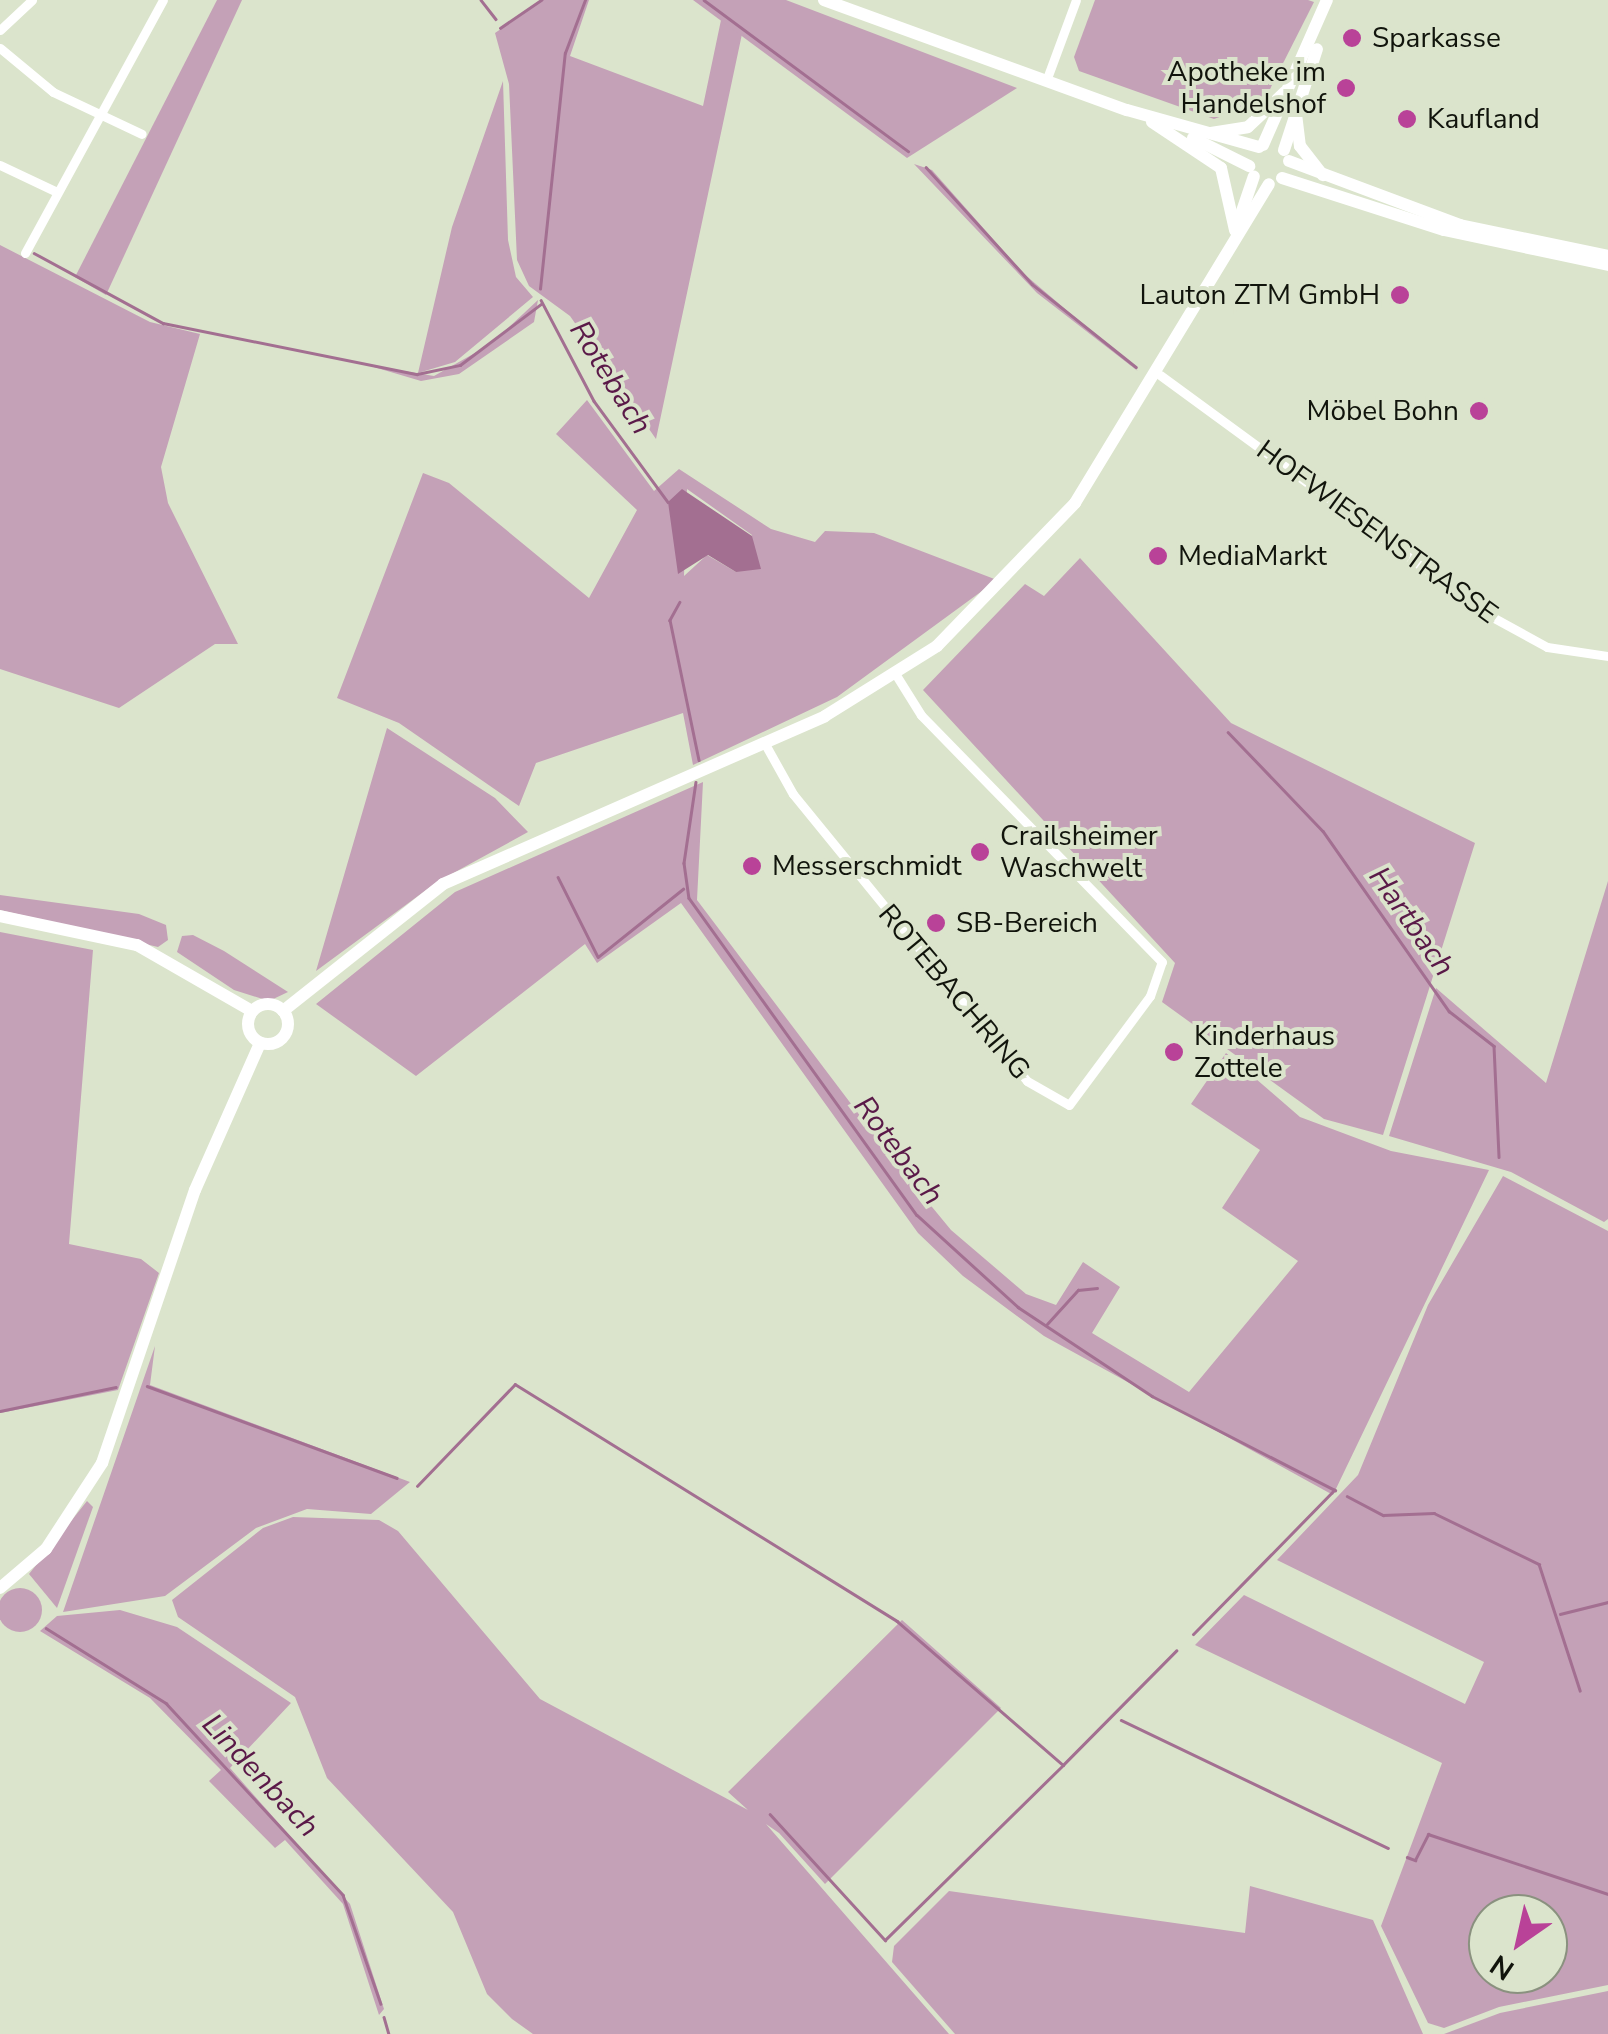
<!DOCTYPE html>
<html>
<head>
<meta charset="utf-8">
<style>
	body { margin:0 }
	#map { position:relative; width:1608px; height:2034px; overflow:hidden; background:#dbe4cc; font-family:"Nunito Sans",sans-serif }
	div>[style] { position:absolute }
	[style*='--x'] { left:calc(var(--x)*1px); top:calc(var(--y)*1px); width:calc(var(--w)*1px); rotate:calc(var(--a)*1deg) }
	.green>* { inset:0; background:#c4a1b7 }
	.round { border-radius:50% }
	.water>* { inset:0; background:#a36f91 }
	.stream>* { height:2.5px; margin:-1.25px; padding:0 1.25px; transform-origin:1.25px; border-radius:1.25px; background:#a36f91 }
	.street>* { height:9px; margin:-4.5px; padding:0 4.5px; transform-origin:4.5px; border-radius:4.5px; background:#fff }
	.secondary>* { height:12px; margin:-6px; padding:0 6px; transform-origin:6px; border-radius:6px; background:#fff }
	.secondary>.ring { margin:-6px; padding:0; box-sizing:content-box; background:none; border:12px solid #fff; border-radius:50% }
	.dots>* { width:28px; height:28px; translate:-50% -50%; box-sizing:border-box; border:5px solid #dbe4cc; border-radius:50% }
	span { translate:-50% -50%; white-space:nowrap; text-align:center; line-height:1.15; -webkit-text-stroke:8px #dbe4cc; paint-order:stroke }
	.poi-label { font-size:28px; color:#11140c }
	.left { translate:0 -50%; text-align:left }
	.right { translate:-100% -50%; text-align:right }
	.street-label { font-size:28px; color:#11140c }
	.water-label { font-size:30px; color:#5a1948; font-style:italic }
	.north { position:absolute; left:1468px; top:1894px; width:100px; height:100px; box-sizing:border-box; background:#dbe4cc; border:2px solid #8a917f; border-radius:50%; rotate:214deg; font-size:28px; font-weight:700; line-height:40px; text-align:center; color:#11140c }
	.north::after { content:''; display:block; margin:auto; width:35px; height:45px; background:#b94298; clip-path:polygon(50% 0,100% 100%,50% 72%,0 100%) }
</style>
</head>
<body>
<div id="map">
	<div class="green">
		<div style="clip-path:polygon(217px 0,242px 0,106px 295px,75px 277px)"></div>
		<div style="clip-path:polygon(543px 0,589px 0,570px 56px,703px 106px,721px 20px,742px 34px,656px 439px,570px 316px,529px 286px,517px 260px,509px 84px,495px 33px)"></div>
		<div style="clip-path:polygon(693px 0,786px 0,1017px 88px,907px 158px)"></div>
		<div style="clip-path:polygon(1095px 0,1308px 0,1314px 2px,1264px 101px,1214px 119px,1079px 71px,1074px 57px)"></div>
		<div style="clip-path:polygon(503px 81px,508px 240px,516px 277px,533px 297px,455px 362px,418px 373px,452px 227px)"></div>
		<div style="clip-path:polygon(914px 164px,932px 170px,1023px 273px,1139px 372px,1037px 293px)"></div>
		<div style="clip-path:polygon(0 245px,150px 322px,200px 334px,161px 467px,168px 503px,238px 644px,215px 644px,119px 708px,0 669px)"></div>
		<div style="clip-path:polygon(538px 300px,534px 322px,459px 374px,421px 381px,367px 365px,434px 376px,491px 344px)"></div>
		<div style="clip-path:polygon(evenodd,587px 400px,654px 491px,679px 469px,771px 529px,815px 542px,825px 531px,874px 533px,997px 580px,837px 697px,693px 765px,683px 713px,536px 763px,519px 806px,399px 723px,337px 698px,423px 473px,449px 483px,589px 598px,637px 510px,556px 434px,587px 400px,687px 489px,752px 535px,736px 572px,707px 555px,684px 576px,687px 489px)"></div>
		<div style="clip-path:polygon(1080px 558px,1231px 723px,1475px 843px,1383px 1135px,1324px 1119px,1162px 1002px,1175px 963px,923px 690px,1025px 584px,1044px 596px)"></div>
		<div style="clip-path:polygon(387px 728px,495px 798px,528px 832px,437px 882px,316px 971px)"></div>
		<div style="clip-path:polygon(703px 782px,697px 900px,895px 1162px,951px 1230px,1026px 1294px,1056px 1305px,1083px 1262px,1120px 1287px,1092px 1333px,1189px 1392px,1298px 1261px,1222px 1208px,1260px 1150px,1191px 1104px,1226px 1053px,1300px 1117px,1391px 1151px,1489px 1170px,1333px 1495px,1044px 1336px,963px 1276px,918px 1233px,681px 903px,597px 963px,585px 944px,416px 1076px,316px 1004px,455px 892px)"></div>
		<div style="clip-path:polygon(1608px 881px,1608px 1219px,1604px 1222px,1511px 1172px,1389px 1136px,1436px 988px,1546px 1083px)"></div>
		<div style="clip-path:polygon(0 895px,139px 914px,166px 925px,168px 940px,158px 947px,0 910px)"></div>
		<div style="clip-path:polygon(0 932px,93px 950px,69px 1244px,141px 1259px,159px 1273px,118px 1390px,0 1413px)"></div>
		<div style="clip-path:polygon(193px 935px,224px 951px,288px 992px,269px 1001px,234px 990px,177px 952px,182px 936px)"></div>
		<div style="clip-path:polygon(evenodd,1503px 1176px,1608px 1231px,1608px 1985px,1499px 2007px,1444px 2028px,1428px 2023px,1381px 1926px,1442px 1763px,1195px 1645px,1244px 1595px,1465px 1704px,1484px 1662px,1277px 1560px,1358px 1475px,1428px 1305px,1503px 1176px,1488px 1914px,1548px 1914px,1548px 1974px,1488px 1974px,1488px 1914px)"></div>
		<div style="clip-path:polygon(155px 1346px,150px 1385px,410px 1482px,371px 1514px,307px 1509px,256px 1528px,165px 1596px,63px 1612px)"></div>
		<div style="clip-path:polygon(87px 1501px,93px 1507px,57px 1608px,29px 1574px)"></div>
		<div style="clip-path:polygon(293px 1517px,379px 1520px,398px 1531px,540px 1699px,748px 1810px,728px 1792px,902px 1620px,1001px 1708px,825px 1884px,779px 1833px,766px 1824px,949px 2034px,533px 2034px,512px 2019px,487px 1994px,453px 1912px,327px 1778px,295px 1697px,178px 1617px,172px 1600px,263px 1528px)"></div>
		<div class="round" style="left:-2px;top:1588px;width:44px;height:44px"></div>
		<div style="clip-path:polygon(120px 1610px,177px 1627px,291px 1703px,230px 1768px,350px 1904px,384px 2009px,379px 2015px,343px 1904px,285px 1840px,275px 1848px,209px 1781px,221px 1770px,150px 1698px,40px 1631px,57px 1616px)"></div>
		<div style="clip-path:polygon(1250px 1886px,1373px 1920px,1423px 2034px,955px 2034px,892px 1962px,894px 1946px,949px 1891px,1245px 1933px)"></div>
		<div style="clip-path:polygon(1608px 1991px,1608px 2034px,1444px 2034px,1500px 2013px)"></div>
	</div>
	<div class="water">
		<div style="clip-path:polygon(682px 489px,752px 536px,761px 569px,736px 572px,708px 555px,678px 574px,668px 502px)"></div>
	</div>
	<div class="stream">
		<div style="--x:481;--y:0;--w:24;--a:52"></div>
		<div style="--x:704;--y:0;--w:254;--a:36.5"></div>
		<div style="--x:500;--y:28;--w:50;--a:-34.3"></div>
		<div style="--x:926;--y:167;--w:158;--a:47.8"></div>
		<div style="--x:1032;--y:284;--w:133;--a:38.6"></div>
		<div style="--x:34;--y:253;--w:147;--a:28.5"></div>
		<div style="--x:163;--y:323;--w:259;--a:11.4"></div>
		<div style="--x:417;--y:374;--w:44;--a:-11.8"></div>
		<div style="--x:460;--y:365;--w:101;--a:-37"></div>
		<div style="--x:540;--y:289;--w:237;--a:-84"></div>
		<div style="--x:565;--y:53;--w:57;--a:-69.3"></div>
		<div style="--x:541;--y:300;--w:114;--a:62.3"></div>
		<div style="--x:594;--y:401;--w:125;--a:53.8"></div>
		<div style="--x:680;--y:602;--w:21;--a:119"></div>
		<div style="--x:670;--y:620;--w:143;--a:78.3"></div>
		<div style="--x:1228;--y:732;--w:137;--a:46.2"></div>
		<div style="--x:1323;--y:831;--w:220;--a:55"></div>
		<div style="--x:1449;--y:1011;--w:57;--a:37.9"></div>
		<div style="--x:1494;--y:1046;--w:111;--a:87.4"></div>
		<div style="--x:696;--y:782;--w:82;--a:98.4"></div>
		<div style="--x:684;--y:863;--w:35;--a:82"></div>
		<div style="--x:689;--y:898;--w:390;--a:54.3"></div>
		<div style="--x:917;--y:1215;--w:137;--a:42.3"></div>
		<div style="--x:1018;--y:1307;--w:161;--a:33.6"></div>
		<div style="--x:1152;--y:1396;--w:206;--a:27.2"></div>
		<div style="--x:1335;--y:1490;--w:202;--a:134.4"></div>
		<div style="--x:558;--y:877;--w:89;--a:63.4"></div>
		<div style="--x:598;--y:957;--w:109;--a:-38.7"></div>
		<div style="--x:1047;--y:1324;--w:46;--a:-47.6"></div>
		<div style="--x:1078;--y:1290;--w:19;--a:-6"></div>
		<div style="--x:147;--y:1386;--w:266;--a:20.2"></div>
		<div style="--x:0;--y:1411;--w:118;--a:-11.7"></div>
		<div style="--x:417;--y:1486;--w:141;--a:-46.1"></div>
		<div style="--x:515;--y:1384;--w:450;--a:31.8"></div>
		<div style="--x:897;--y:1621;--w:220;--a:40.9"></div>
		<div style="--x:1063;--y:1765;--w:161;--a:-45.3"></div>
		<div style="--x:1347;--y:1496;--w:41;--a:27.8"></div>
		<div style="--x:1383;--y:1515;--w:51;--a:-2.2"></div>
		<div style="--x:1434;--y:1513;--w:117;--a:25.9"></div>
		<div style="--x:1539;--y:1564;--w:133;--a:72"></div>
		<div style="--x:1560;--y:1614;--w:49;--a:-14"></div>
		<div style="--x:46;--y:1628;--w:142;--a:32"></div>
		<div style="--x:166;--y:1703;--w:261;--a:47.3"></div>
		<div style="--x:343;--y:1895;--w:115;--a:70.8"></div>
		<div style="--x:1121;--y:1720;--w:296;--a:25.6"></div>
		<div style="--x:770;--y:1814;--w:171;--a:47.6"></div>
		<div style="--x:885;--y:1940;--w:247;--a:-44.5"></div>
		<div style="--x:1407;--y:1857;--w:9;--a:21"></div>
		<div style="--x:1415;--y:1860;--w:29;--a:-63"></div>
		<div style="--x:1428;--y:1834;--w:190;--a:18.4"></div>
		<div style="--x:384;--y:2017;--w:18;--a:74"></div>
	</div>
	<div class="street">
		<div style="--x:0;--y:30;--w:44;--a:-43.2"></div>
		<div style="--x:0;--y:48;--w:69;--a:39.7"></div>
		<div style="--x:53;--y:92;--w:98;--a:25.3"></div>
		<div style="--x:1046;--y:81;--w:86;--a:-69.7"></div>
		<div style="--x:0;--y:165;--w:61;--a:25.3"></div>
		<div style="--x:25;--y:253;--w:288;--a:-61.4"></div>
		<div style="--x:1160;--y:375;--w:403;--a:36.2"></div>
		<div style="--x:1485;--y:613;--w:71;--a:28.7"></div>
		<div style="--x:1547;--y:647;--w:62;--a:8.4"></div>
		<div style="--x:765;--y:744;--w:57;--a:60.8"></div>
		<div style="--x:793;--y:794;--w:370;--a:50.8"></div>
		<div style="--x:1027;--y:1081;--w:48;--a:29.7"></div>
		<div style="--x:1069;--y:1105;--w:136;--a:-53.4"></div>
		<div style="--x:1150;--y:996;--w:36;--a:-71"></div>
		<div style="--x:1162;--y:962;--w:345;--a:-134.3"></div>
		<div style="--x:921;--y:715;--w:47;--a:-122"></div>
	</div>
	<div class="secondary">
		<div style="--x:824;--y:0;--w:322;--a:20"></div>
		<div style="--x:1127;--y:110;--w:137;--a:15.7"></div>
		<div style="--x:1296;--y:114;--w:32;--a:83"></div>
		<div style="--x:1300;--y:146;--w:37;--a:52"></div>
		<div style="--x:1152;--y:122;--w:83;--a:33.7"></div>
		<div style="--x:1221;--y:168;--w:64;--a:77.3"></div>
		<div style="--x:1211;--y:133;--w:37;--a:-9"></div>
		<div style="--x:1248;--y:127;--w:51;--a:-43.4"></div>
		<div style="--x:1193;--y:138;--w:63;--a:26.6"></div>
		<div style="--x:1263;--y:145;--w:158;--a:-66.2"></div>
		<div style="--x:1284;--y:150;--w:106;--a:-71.9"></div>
		<div style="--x:1289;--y:161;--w:183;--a:20.5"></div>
		<div style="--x:1460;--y:225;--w:151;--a:11.8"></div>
		<div style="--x:1282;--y:178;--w:170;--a:17.8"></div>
		<div style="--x:1444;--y:230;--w:168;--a:12"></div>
		<div style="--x:1239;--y:220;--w:46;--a:-71.2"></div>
		<div style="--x:0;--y:916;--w:140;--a:12"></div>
		<div style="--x:137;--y:945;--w:133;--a:29.9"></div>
		<div class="ring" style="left:248px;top:1004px;width:28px;height:28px"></div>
		<div style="--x:283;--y:1011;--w:204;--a:-38.4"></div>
		<div style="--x:443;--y:884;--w:417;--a:-23.7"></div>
		<div style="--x:825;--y:716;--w:132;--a:-32"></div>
		<div style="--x:937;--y:646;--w:199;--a:-46"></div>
		<div style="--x:1075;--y:503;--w:373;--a:-58.7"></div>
		<div style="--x:0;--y:1588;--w:60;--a:-40.3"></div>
		<div style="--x:46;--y:1549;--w:103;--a:-56.9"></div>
		<div style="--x:102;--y:1463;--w:288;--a:-71.2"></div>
		<div style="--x:195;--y:1190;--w:161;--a:-66.1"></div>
	</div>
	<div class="dots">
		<div style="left:1352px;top:38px;background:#b94298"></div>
		<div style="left:1346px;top:88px;background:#b94298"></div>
		<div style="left:1407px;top:119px;background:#b94298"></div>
		<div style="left:1400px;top:295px;background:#b94298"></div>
		<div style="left:1479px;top:411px;background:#b94298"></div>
		<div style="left:1158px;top:556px;background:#b94298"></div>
		<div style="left:980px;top:852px;background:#b94298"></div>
		<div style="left:752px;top:866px;background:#b94298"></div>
		<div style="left:936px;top:923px;background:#b94298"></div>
		<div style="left:1174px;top:1052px;background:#b94298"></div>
	</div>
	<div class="poi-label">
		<span class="left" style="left:1372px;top:38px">Sparkasse</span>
		<span class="right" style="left:1326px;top:88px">Apotheke im<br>Handelshof</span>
		<span class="left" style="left:1427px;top:119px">Kaufland</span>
		<span class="right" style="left:1380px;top:295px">Lauton ZTM GmbH</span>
		<span class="right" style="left:1459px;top:411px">Möbel Bohn</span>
		<span class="left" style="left:1178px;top:556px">MediaMarkt</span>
		<span class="left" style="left:1000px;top:852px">Crailsheimer<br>Waschwelt</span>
		<span class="left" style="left:772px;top:866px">Messerschmidt</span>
		<span class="left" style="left:956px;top:923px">SB-Bereich</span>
		<span class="left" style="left:1194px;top:1052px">Kinderhaus<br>Zottele</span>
	</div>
	<div class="street-label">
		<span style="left:1377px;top:532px;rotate:36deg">HOFWIESENSTRASSE</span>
		<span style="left:954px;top:992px;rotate:50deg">ROTEBACHRING</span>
	</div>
	<div class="water-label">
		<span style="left:610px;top:378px;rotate:58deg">Rotebach</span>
		<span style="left:1411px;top:922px;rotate:55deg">Hartbach</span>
		<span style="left:898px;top:1151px;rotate:53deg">Rotebach</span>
		<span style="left:260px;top:1776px;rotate:47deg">Lindenbach</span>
	</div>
	<div class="north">N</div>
</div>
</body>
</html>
